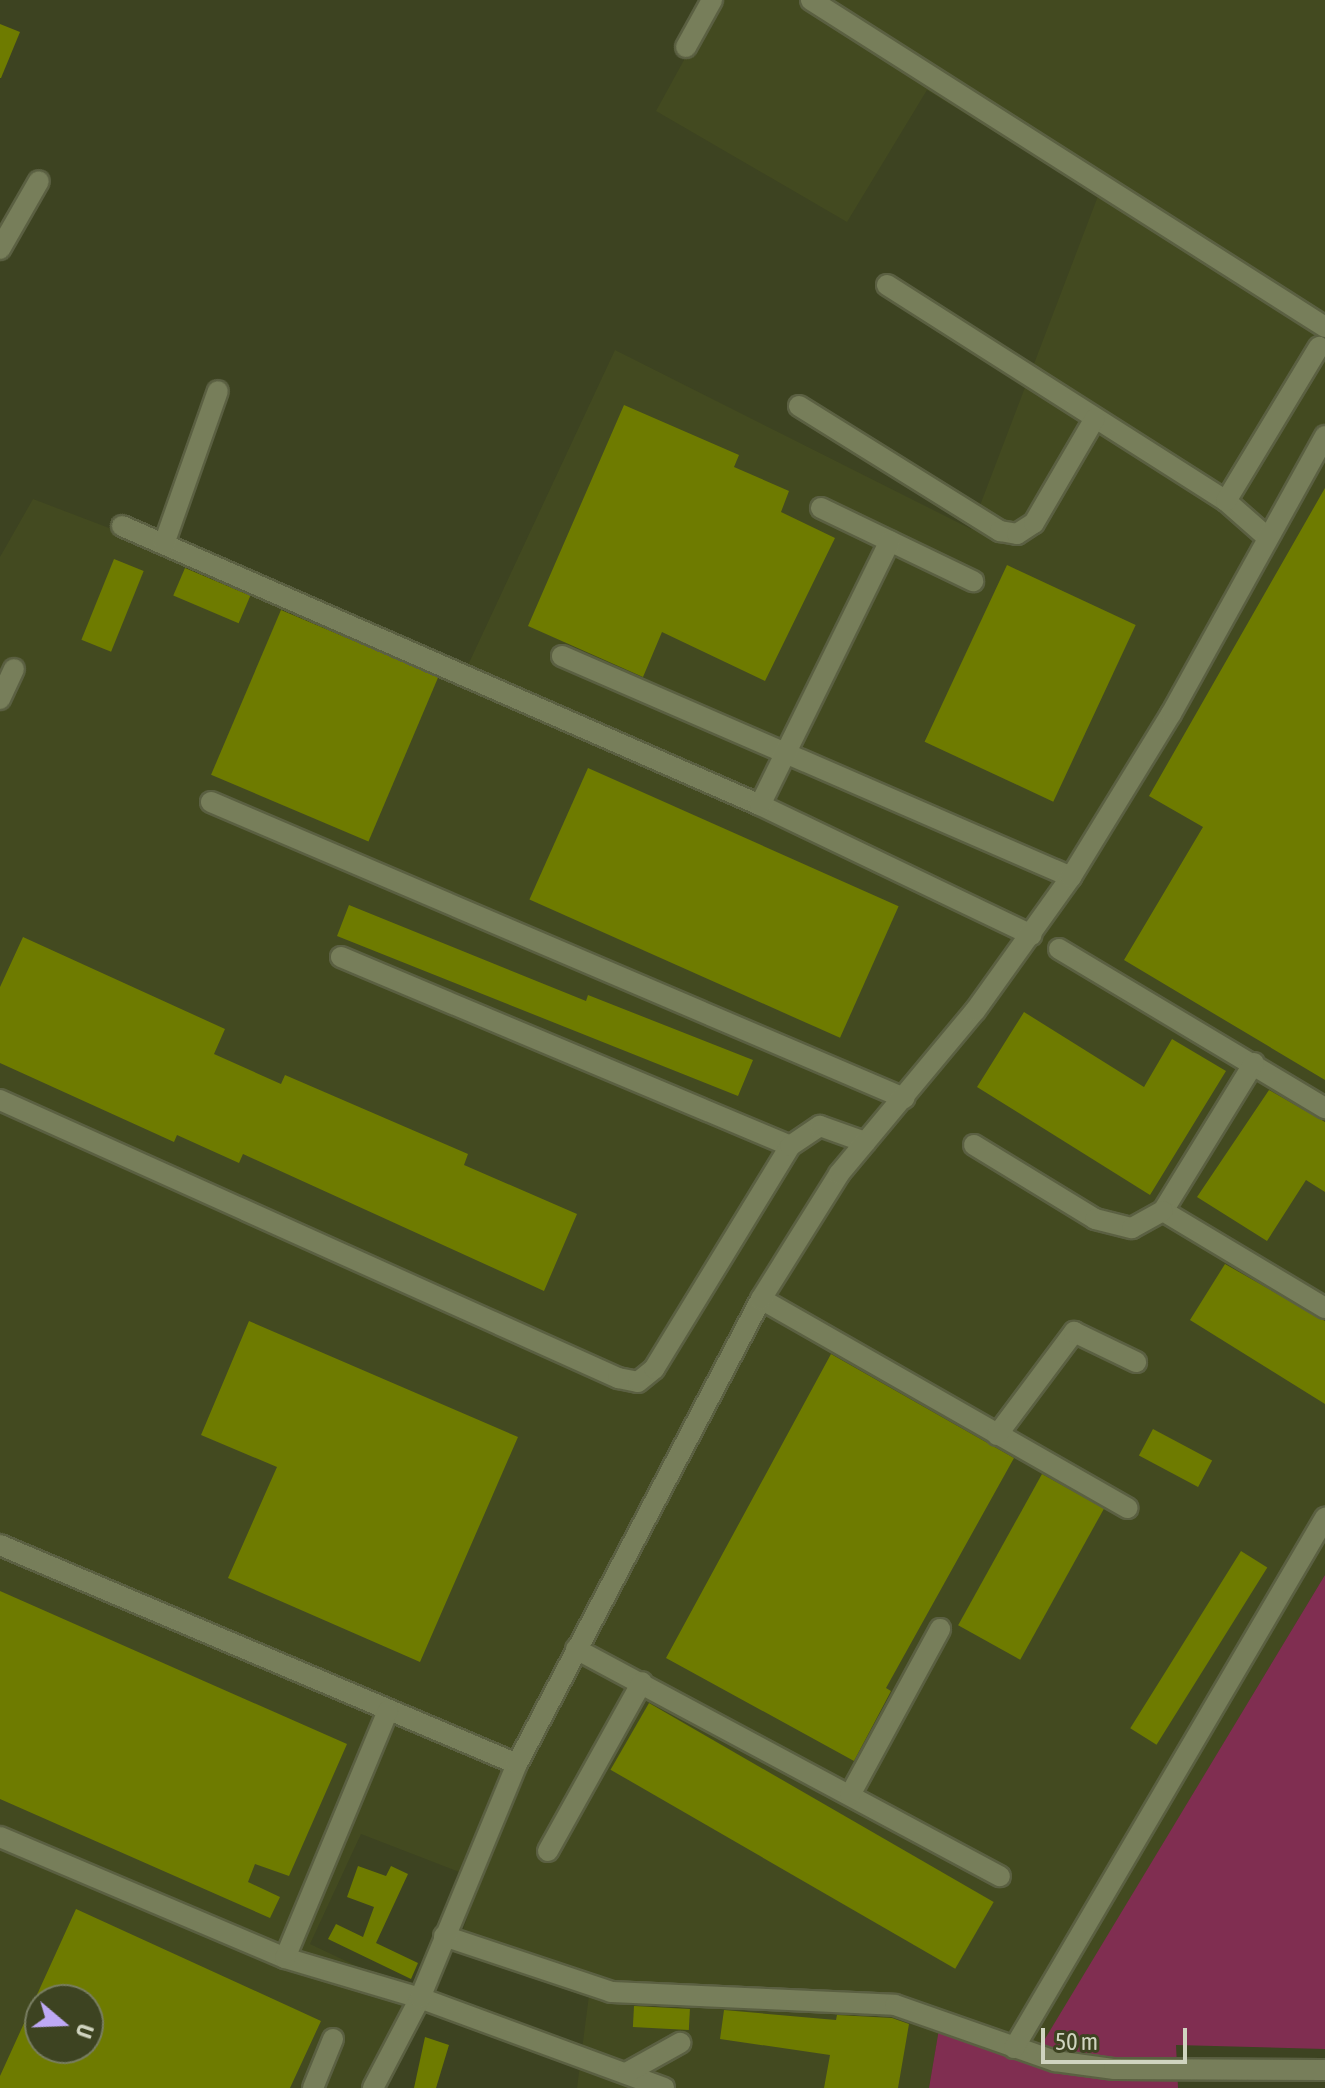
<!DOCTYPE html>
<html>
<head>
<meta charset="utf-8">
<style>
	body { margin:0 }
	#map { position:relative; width:1325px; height:2088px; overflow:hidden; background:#3d4321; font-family:"Asap Condensed",sans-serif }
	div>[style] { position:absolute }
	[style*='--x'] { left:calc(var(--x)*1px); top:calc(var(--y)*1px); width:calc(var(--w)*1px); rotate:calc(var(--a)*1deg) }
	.built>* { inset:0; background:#434a20 }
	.green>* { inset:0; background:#802e51 }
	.building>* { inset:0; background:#6e7b00; transform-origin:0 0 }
	.roads { filter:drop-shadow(2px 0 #5b6042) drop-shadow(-2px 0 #5b6042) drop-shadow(0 2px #5b6042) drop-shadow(0 -2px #5b6042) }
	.minor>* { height:20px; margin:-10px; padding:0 10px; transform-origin:10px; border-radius:10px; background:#777e5a }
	span { translate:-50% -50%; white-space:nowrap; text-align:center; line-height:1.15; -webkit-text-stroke:6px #3d4321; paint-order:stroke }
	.north { position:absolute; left:24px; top:1984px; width:80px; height:80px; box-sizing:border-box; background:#3d4321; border:2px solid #787d61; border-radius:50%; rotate:109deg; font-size:22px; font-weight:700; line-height:32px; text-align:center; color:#d0d4c0 }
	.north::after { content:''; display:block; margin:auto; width:28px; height:36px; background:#bea9f5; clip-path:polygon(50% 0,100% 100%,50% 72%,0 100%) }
	.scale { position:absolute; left:1041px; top:2028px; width:146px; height:36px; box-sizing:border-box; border:4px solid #d0d4c0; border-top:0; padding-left:10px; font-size:24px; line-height:28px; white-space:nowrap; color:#d0d4c0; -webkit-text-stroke:6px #3d4321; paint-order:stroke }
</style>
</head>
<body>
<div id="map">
	<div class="built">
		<div style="clip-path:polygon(evenodd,717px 0,1325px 0,1325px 1575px,1031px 2063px,939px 2030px,929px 2088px,577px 2088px,591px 1980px,462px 1933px,480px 1880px,361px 1834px,310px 1944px,411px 1992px,374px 2088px,0 2088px,0 557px,33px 499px,468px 665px,615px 350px,971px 529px,1098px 196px,927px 90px,847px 222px,656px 111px,717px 0,40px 2000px,88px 2000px,88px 2048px,40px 2048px,40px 2000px)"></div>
	</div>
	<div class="green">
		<div style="clip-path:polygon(1325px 1575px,1325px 2049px,1176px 2045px,1178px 2088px,929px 2088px,939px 2029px,1031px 2062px)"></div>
	</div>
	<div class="building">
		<div style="clip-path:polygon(0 24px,20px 32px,1px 78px,0 78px)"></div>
		<div style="clip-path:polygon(624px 405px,739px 455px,734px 467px,789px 491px,781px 512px,835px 538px,765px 681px,662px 632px,643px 677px,528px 626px)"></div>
		<div style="clip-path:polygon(1325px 488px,1325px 1080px,1124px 960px,1203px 827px,1149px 796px)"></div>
		<div style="left:114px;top:559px;width:32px;height:87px;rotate:22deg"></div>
		<div style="left:1007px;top:565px;width:142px;height:195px;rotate:25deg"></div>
		<div style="left:185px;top:568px;width:71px;height:30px;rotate:23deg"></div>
		<div style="left:281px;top:610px;width:171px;height:179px;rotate:23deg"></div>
		<div style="left:588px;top:768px;width:340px;height:144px;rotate:24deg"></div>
		<div style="clip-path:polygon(349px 905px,586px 1001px,588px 995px,753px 1060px,738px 1096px,337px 936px)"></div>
		<div style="clip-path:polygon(23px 937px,225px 1029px,214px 1054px,281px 1084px,285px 1075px,468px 1154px,464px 1165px,577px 1214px,544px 1291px,243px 1154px,239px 1163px,177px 1135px,174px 1142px,0 1063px,0 987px)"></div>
		<div style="clip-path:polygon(1024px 1012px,1144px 1087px,1172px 1039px,1226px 1071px,1150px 1195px,977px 1087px)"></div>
		<div style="clip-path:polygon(1269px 1090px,1325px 1122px,1325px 1192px,1306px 1180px,1267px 1241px,1197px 1197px)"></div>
		<div style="clip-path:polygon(1225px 1264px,1325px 1321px,1325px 1404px,1190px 1320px)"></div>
		<div style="clip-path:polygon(249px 1321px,518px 1437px,420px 1662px,228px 1578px,277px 1467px,201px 1435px)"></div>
		<div style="clip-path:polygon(831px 1354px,1014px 1458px,886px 1688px,891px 1691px,854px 1761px,666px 1658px)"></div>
		<div style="left:1153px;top:1429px;width:67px;height:30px;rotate:28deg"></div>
		<div style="left:1042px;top:1474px;width:71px;height:173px;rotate:29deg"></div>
		<div style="left:1241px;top:1551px;width:31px;height:209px;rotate:32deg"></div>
		<div style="clip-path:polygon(0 1591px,347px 1744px,289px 1876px,255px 1864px,248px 1882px,280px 1897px,270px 1918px,0 1799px)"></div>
		<div style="left:649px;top:1703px;width:398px;height:77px;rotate:30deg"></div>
		<div style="clip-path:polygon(358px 1866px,386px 1876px,391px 1866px,408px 1874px,376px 1943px,418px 1963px,411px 1979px,328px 1939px,336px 1924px,363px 1937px,374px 1907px,347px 1897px)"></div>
		<div style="clip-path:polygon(evenodd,76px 1909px,321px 2021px,290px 2088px,0 2088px,0 2076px,76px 1909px,40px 2000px,88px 2000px,88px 2048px,40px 2048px,40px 2000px)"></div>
		<div style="left:634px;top:2006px;width:56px;height:21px;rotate:3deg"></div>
		<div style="clip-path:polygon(724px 2010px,836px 2020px,837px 2015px,892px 2018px,909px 2024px,898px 2088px,824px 2088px,830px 2055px,720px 2039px)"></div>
		<div style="clip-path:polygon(425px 2037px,449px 2045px,436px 2088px,414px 2088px)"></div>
	</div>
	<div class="roads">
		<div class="minor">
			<div style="--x:811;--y:0;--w:609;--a:32.46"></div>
			<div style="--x:686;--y:47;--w:54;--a:-61"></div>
			<div style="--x:0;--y:249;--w:78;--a:-60.2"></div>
			<div style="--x:887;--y:285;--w:402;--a:32.5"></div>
			<div style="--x:1226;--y:501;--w:56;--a:41.4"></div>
			<div style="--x:799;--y:406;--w:237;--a:31.9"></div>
			<div style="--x:1000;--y:531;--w:17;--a:10"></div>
			<div style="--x:1017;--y:534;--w:20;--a:-33"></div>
			<div style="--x:1034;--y:523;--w:121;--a:-59.8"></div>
			<div style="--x:1226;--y:501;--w:180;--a:-58.9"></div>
			<div style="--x:821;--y:508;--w:169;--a:25.7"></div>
			<div style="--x:122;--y:526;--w:696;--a:23.62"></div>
			<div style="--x:760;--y:805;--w:301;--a:25.6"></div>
			<div style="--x:164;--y:544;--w:162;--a:-70.6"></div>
			<div style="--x:562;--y:656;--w:555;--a:23.47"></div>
			<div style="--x:0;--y:699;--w:33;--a:-65"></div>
			<div style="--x:211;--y:802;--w:754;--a:23.13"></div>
			<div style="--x:760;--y:805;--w:294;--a:-63.8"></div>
			<div style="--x:1059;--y:949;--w:310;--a:30.9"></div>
			<div style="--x:341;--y:957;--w:487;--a:22.8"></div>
			<div style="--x:1254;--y:1063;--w:174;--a:121.6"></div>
			<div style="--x:1163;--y:1211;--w:189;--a:30.9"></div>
			<div style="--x:0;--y:1100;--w:678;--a:24.22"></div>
			<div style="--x:618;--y:1378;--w:20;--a:11"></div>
			<div style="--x:638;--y:1382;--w:21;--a:-39"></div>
			<div style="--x:654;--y:1369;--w:261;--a:-58.6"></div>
			<div style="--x:790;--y:1146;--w:36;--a:-34"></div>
			<div style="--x:820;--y:1126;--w:48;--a:19.6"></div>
			<div style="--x:974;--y:1145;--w:142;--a:31.4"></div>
			<div style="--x:1095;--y:1219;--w:38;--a:14"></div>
			<div style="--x:1132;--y:1228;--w:35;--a:-29"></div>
			<div style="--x:761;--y:1299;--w:422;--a:29.7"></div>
			<div style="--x:997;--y:1435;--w:129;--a:-53.2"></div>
			<div style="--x:1074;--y:1332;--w:69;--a:25.8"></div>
			<div style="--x:0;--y:1545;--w:561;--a:22.96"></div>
			<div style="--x:576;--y:1649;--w:481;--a:28.2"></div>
			<div style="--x:850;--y:1795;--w:189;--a:-61.5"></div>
			<div style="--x:0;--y:1837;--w:310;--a:23"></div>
			<div style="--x:285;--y:1958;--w:141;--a:16.5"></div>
			<div style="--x:420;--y:1998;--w:260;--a:20.2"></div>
			<div style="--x:548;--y:1851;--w:193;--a:-60.9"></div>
			<div style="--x:444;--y:1936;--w:176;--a:18.5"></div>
			<div style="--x:611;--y:1992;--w:284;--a:2.6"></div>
			<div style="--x:895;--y:2005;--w:170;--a:19.3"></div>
			<div style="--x:1055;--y:2061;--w:60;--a:7.7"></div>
			<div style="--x:1114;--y:2069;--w:211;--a:0.3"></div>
			<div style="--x:285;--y:1958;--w:268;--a:-67.4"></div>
			<div style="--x:1014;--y:2048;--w:615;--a:-59.6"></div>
			<div style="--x:628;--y:2072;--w:60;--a:-29.1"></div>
			<div style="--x:313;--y:2088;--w:53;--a:-67.8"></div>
			<div style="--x:373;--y:2088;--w:102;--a:-62.4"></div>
			<div style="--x:420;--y:1998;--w:253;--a:-67.5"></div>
			<div style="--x:517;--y:1764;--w:525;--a:-62.31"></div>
			<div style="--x:761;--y:1299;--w:147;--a:-58"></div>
			<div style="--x:839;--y:1174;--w:212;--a:-50.2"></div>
			<div style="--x:975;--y:1011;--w:165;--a:-54.4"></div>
			<div style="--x:1071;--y:877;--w:191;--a:-58.5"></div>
			<div style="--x:1171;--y:714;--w:318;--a:-61"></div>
		</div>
	</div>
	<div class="north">U</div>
	<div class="scale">50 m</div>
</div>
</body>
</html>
